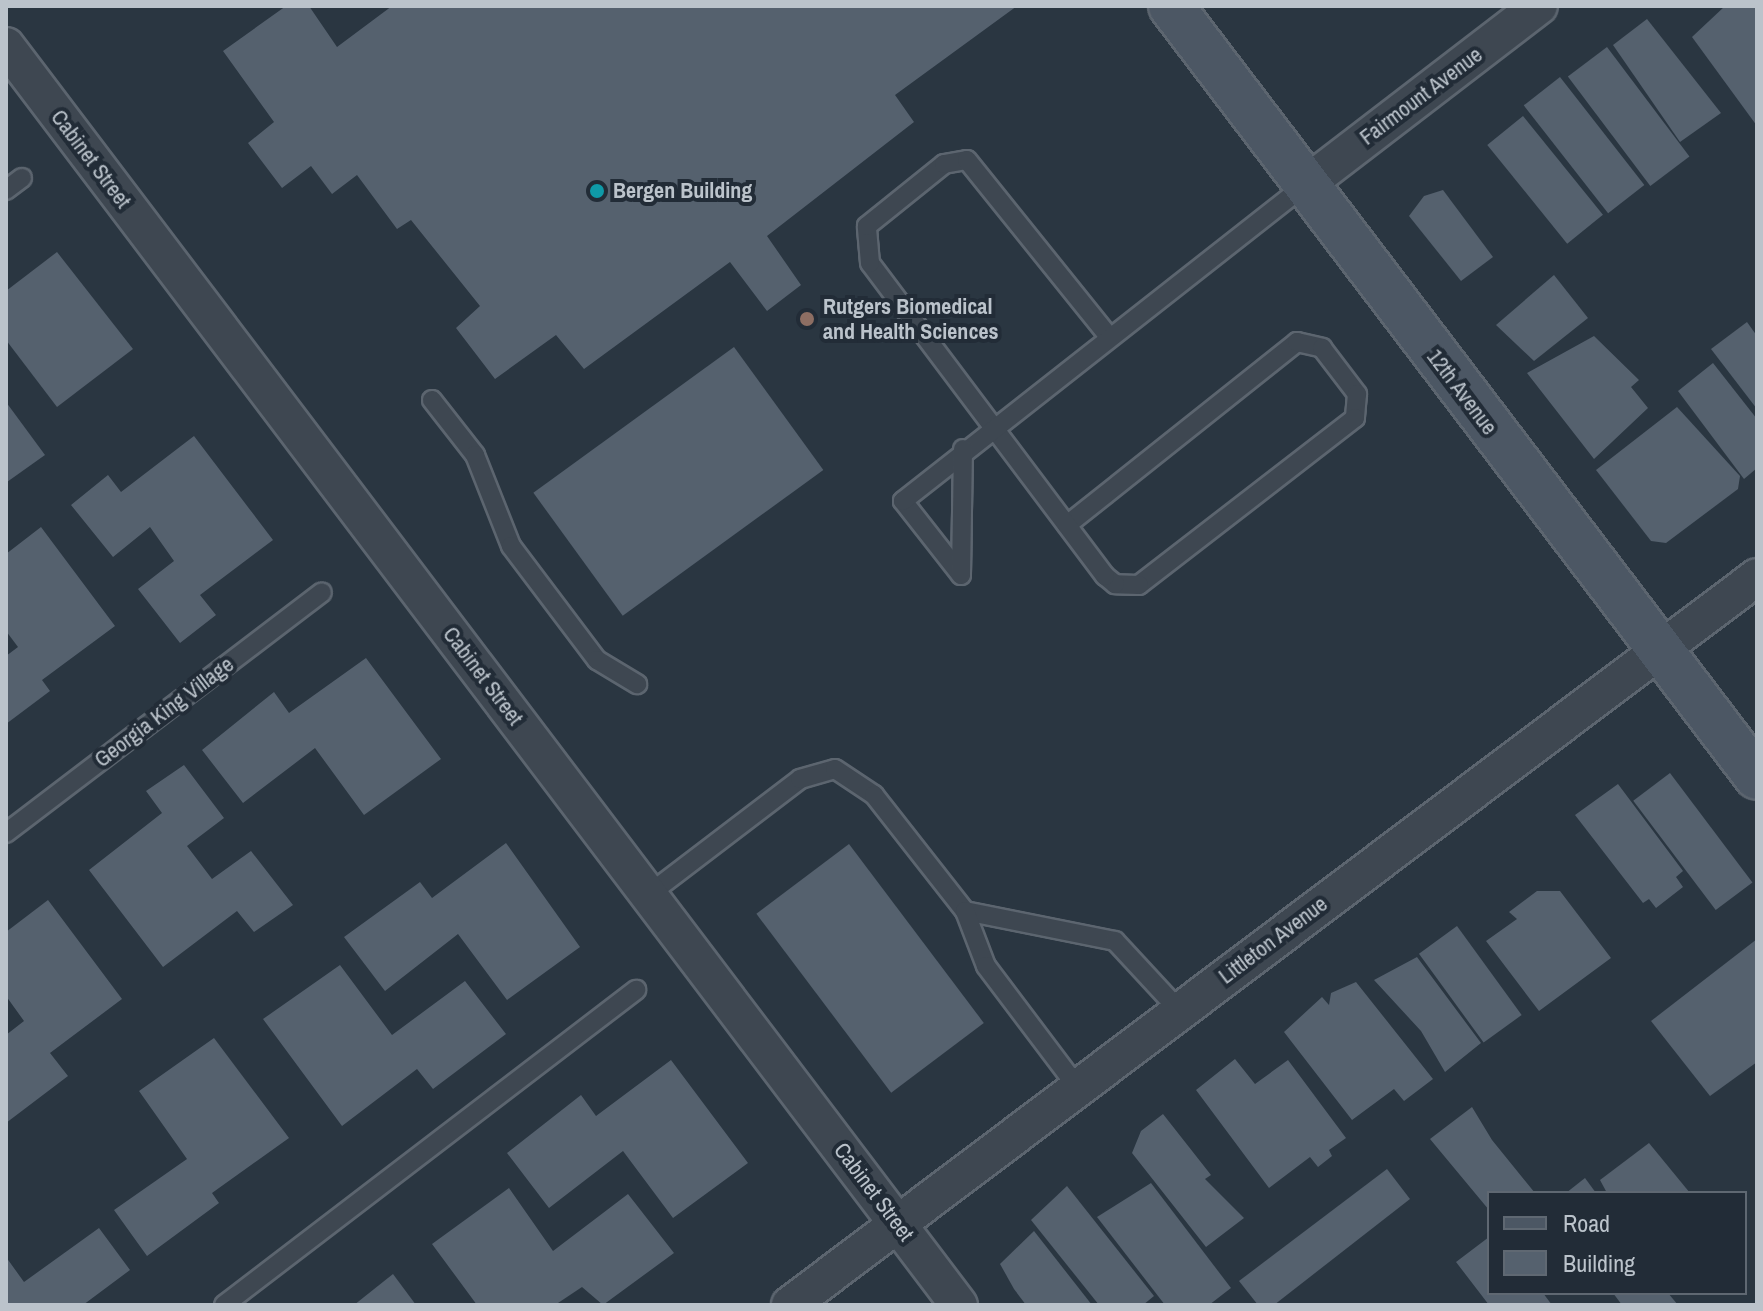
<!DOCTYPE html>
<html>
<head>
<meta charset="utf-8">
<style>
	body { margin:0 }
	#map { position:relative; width:1763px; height:1311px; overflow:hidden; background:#2a3641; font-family:"Archivo Narrow",sans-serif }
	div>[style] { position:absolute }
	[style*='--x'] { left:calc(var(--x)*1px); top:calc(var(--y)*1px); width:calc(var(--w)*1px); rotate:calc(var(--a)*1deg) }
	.building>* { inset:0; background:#55616e; transform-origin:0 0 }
	.roads { filter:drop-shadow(2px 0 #5c656f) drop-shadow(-2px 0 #5c656f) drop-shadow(0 2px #5c656f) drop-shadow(0 -2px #5c656f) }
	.lane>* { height:18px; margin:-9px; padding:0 9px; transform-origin:9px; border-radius:9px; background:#3e4751 }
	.street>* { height:36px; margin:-18px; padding:0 18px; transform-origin:18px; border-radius:18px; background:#3e4751 }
	.secondary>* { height:44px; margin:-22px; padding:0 22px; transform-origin:22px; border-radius:22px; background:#4c5764 }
	.dots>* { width:22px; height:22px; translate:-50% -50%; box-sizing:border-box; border:4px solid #222c37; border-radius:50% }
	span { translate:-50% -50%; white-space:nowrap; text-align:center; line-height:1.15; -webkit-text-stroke:8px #222c37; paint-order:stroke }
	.street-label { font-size:22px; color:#bbc3cb }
	.poi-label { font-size:22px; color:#bbc3cb; font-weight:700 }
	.left { translate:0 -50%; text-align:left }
	.frame { position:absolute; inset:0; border:8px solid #bbc3cb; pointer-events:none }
	.legend { position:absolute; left:1487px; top:1191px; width:260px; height:104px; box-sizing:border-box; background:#222c37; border:2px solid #5f6872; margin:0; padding:10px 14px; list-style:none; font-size:24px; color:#bbc3cb }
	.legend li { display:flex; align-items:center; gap:16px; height:40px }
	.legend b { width:40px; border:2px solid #5f6872 }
</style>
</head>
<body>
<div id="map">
	<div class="building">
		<div style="clip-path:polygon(286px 6px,309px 6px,337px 47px,392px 6px,1017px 6px,895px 95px,914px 122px,767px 236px,801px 285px,767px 311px,730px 262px,584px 369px,556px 335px,495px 379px,456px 328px,480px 306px,411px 220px,397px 229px,357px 175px,332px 194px,311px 166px,282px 188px,248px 143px,274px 122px,223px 51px)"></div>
		<div style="clip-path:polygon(1725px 6px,1757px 6px,1757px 126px,1692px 37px)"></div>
		<div style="clip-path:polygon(1647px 19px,1721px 113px,1680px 142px,1613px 45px)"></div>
		<div style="left:1607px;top:47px;width:137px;height:49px;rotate:53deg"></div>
		<div style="left:1560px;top:77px;width:137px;height:46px;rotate:52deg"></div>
		<div style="left:1523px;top:116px;width:127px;height:46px;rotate:51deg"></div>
		<div style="clip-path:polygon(1443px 190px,1493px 257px,1461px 281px,1409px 216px,1424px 196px)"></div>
		<div style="clip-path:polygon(57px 252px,133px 349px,57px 407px,6px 340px,6px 291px)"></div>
		<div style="clip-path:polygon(1554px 275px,1588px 318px,1534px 361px,1496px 325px)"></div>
		<div style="clip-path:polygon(1747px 322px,1757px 336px,1757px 409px,1711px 349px)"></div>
		<div style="clip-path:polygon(1594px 336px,1639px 380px,1631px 387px,1648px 408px,1594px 459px,1527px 373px)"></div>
		<div style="left:734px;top:347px;width:152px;height:248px;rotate:54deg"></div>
		<div style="clip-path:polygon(1713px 363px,1757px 419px,1757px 468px,1744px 479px,1678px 391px)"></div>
		<div style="clip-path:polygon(6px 402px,45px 455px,7px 482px,6px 480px)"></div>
		<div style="clip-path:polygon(1677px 407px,1740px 476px,1738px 489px,1666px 543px,1651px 541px,1596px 470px)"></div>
		<div style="clip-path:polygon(194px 436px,273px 540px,200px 595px,216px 615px,180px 643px,138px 589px,174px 561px,150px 527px,113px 557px,71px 505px,108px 475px,121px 492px)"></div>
		<div style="clip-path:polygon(41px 527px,115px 626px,42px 680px,50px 691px,6px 724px,6px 656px,18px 647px,6px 631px,6px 554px)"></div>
		<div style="clip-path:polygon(366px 658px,441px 759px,364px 815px,315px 748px,243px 803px,202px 750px,274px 692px,289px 713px)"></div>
		<div style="clip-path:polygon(184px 765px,224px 818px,187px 846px,212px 879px,251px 851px,293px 905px,254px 932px,237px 911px,163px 967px,89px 870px,162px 813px,146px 791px)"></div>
		<div style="left:1670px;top:773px;width:137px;height:46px;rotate:53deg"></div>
		<div style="clip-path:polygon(1618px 784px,1683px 871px,1676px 877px,1683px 887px,1656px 908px,1649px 899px,1643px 903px,1575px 815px)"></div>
		<div style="clip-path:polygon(506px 843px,580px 947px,507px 1000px,458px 934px,385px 991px,344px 937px,420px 882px,432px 898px)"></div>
		<div style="left:849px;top:844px;width:224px;height:116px;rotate:53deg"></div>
		<div style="clip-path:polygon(1537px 891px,1560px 891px,1611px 958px,1539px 1011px,1486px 941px,1517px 919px,1509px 912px)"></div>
		<div style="clip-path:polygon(48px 900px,122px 999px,50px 1053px,68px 1076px,6px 1123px,6px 1035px,24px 1021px,6px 996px,6px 932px)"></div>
		<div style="left:1457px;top:926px;width:110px;height:47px;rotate:54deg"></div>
		<div style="clip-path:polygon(1757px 939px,1757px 1062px,1710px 1096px,1651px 1021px)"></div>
		<div style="clip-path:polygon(1417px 957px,1481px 1043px,1445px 1072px,1421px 1031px,1374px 980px)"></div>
		<div style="clip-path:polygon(340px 965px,392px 1035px,465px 981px,506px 1034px,433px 1089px,417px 1069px,342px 1126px,263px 1019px)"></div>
		<div style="clip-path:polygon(1356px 982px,1433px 1079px,1404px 1101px,1394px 1089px,1352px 1120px,1284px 1032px,1322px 997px,1329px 1005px,1331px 993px)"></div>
		<div style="clip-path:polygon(214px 1038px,289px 1138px,212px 1193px,219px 1203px,147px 1256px,114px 1210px,187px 1159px,139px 1091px)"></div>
		<div style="clip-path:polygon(1235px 1059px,1255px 1084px,1288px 1060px,1346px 1138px,1329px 1150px,1332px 1156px,1318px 1167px,1310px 1157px,1269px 1188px,1196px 1090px)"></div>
		<div style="clip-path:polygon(671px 1060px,748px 1163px,673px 1218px,623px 1151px,549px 1208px,507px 1153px,581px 1095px,596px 1116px)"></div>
		<div style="clip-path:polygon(1472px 1107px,1492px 1140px,1535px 1193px,1489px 1193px,1489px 1210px,1430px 1139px)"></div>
		<div style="clip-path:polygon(1163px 1114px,1211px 1175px,1205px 1179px,1244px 1218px,1206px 1247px,1132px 1153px,1141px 1131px)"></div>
		<div style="clip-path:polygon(1649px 1143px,1690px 1193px,1607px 1193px,1600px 1180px)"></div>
		<div style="clip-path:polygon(1387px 1169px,1410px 1199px,1274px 1305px,1258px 1305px,1239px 1281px)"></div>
		<div style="clip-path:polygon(1585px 1178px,1596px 1193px,1566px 1193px)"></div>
		<div style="clip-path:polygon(1151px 1183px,1231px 1288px,1209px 1305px,1165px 1305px,1097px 1217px)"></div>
		<div style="clip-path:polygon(1067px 1186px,1154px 1296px,1143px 1305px,1099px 1305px,1031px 1220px)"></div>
		<div style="clip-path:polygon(509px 1188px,553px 1251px,628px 1194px,674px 1253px,603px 1305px,582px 1287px,555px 1305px,477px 1305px,432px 1244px)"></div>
		<div style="clip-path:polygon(99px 1228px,130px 1270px,83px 1305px,6px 1305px,6px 1257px,24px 1282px)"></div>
		<div style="clip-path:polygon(1034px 1231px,1092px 1305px,1026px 1305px,1014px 1289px,1000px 1264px)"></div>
		<div style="clip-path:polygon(1489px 1237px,1489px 1293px,1543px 1293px,1552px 1305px,1489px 1305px,1456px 1262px)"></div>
		<div style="clip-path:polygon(393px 1274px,416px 1305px,354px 1305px)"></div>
		<div style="clip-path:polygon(1613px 1293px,1668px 1293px,1678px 1305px,1622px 1305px)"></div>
	</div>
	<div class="roads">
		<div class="lane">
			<div style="--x:6;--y:190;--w:20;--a:-37"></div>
			<div style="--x:432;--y:400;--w:70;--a:52"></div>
			<div style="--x:475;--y:455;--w:98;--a:68.4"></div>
			<div style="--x:511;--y:546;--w:143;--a:53"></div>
			<div style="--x:597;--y:660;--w:47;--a:31"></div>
			<div style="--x:1067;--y:525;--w:294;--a:-38.5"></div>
			<div style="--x:1297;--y:342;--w:26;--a:13"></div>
			<div style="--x:1322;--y:348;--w:58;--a:52.7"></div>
			<div style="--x:1357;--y:394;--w:24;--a:95"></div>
			<div style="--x:1355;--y:418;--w:273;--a:142.3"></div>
			<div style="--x:1139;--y:585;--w:24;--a:-178"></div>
			<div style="--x:1115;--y:584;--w:13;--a:-141"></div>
			<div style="--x:1105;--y:576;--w:391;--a:-126.9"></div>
			<div style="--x:870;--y:263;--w:37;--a:-95"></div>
			<div style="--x:867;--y:226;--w:99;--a:-38.8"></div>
			<div style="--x:944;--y:164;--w:23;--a:-10"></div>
			<div style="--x:967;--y:160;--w:223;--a:51.2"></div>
			<div style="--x:961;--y:575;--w:94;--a:-128.1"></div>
			<div style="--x:903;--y:501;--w:510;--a:-38.15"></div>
			<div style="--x:961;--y:575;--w:126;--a:-89.1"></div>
			<div style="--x:6;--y:833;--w:397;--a:-37.3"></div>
			<div style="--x:648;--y:895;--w:191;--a:-37.3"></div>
			<div style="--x:800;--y:779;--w:36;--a:-16"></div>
			<div style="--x:835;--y:769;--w:47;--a:33.7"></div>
			<div style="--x:874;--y:795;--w:147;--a:51.9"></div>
			<div style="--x:965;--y:911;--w:153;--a:11.3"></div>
			<div style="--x:1115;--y:941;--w:94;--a:47.2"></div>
			<div style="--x:965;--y:911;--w:59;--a:69.1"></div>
			<div style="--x:986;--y:966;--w:153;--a:53"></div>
			<div style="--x:224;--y:1305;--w:519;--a:-37.4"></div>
		</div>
		<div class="street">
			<div style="--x:6;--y:46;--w:1579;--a:52.88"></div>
			<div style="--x:1304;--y:186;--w:296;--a:-37.5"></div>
			<div style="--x:790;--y:1305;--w:1210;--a:-36.97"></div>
		</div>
		<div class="secondary">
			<div style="--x:1171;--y:6;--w:968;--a:52.76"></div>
		</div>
	</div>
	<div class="dots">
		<div style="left:597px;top:191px;background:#0f9aa8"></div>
		<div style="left:807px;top:319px;background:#8d6e63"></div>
	</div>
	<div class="street-label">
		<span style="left:1421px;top:96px;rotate:-37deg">Fairmount Avenue</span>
		<span style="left:91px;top:159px;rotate:53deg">Cabinet Street</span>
		<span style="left:1462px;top:392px;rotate:53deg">12th Avenue</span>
		<span style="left:483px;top:676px;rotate:53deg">Cabinet Street</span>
		<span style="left:164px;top:712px;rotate:-37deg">Georgia King Village</span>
		<span style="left:1273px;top:940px;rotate:-37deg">Littleton Avenue</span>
		<span style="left:874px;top:1192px;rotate:53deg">Cabinet Street</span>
	</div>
	<div class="poi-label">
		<span class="left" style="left:613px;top:191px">Bergen Building</span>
		<span class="left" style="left:823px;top:319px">Rutgers Biomedical<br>and Health Sciences</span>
	</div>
	<div class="frame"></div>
	<ul class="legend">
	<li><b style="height:10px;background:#4c5764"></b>Road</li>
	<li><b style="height:22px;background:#55616e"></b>Building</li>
	</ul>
</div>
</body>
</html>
